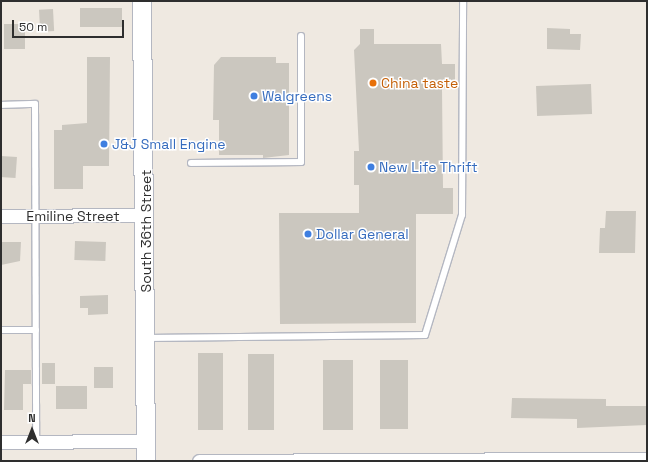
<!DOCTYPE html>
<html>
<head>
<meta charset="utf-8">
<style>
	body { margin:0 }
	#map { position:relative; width:648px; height:462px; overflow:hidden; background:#efe9e1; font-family:"Space Grotesk",sans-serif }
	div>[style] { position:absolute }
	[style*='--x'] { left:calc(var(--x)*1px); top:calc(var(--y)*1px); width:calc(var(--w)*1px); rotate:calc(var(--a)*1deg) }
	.building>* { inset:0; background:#cbc7bf; transform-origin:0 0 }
	.roads { filter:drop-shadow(1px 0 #b4b7c1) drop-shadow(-1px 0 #b4b7c1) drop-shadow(0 1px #b4b7c1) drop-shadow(0 -1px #b4b7c1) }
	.lane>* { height:6px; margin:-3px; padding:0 3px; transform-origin:3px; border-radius:3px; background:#fff }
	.street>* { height:13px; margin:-6.5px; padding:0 6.5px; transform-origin:6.5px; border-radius:6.5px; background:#fff }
	.secondary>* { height:18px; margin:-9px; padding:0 9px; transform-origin:9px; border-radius:9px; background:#fff }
	.dots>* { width:11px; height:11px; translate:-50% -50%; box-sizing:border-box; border:2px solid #fff; border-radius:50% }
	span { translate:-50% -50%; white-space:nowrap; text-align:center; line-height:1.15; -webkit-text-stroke:3px #fff; paint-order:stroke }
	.food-label { font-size:14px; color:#c56008 }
	.left { translate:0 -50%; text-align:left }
	.shop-label { font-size:14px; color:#366cbe }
	.street-label { font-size:14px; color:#2e2e2e }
	.frame { position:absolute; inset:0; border:2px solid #2e2e2e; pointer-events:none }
	.north { position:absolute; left:12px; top:410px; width:40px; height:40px; -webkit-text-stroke:3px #fff; paint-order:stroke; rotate:0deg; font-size:11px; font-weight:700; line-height:16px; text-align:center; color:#2e2e2e }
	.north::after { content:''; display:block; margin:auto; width:14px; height:18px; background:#2e2e2e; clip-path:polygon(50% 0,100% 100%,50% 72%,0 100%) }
	.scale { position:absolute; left:12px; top:20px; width:112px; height:18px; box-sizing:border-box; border:2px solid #2e2e2e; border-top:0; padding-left:5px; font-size:12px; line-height:14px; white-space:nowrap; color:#2e2e2e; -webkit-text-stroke:3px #fff; paint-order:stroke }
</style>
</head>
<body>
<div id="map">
	<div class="building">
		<div style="left:122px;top:8px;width:19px;height:42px;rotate:90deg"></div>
		<div style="left:53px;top:9px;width:22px;height:14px;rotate:87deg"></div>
		<div style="left:4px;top:24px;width:21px;height:25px"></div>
		<div style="clip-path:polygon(547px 28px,570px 29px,570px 34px,581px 34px,580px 50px,547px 49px)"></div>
		<div style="clip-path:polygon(360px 29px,374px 29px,374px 44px,441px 44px,442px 64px,455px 64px,455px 88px,442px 88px,443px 188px,453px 188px,453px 214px,416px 214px,416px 323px,280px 324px,279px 213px,359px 213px,359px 185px,354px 185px,354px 151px,359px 151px,354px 50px,360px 44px)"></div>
		<div style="clip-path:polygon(87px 57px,110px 57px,109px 166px,83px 166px,83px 189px,54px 189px,54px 130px,62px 130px,62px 125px,87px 123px)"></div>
		<div style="clip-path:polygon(221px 57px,276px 57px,276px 63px,289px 63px,289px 155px,263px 158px,263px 155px,219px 155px,219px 120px,213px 120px,214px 65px)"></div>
		<div style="left:591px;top:84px;width:30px;height:55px;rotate:88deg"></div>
		<div style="left:1px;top:156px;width:16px;height:21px;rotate:4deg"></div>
		<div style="clip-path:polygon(606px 211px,636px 211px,635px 253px,599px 253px,600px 228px,605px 228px)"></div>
		<div style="left:75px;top:241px;width:31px;height:19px;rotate:2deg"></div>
		<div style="clip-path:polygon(1px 242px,21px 242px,20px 261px,1px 265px)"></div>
		<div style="clip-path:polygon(108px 295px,108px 314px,88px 315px,88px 308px,80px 308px,80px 296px)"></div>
		<div style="left:198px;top:353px;width:25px;height:77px"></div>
		<div style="left:248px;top:354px;width:26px;height:76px"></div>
		<div style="left:323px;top:360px;width:30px;height:70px"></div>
		<div style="left:380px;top:360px;width:28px;height:69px"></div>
		<div style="left:42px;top:363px;width:13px;height:21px"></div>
		<div style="left:113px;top:367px;width:21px;height:19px;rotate:90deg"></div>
		<div style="clip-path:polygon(5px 370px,31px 370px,31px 384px,23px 384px,23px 410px,4px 410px)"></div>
		<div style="left:56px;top:386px;width:31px;height:23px"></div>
		<div style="clip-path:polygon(512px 398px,606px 399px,606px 406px,646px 406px,647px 425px,577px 428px,577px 419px,511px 418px)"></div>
	</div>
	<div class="roads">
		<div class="lane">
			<div style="--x:1;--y:105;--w:34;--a:-2"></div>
			<div style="--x:35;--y:104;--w:338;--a:89.8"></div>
			<div style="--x:191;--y:163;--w:110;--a:-0.5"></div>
			<div style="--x:301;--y:162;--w:126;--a:-90"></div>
			<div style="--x:1;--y:330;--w:35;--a:0"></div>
			<div style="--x:146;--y:338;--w:279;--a:-0.6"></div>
			<div style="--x:425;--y:335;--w:126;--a:-72.9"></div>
			<div style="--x:462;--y:215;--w:214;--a:-89.7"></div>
		</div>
		<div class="street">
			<div style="--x:1;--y:216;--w:145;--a:-0.4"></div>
			<div style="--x:1;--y:442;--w:145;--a:-0.4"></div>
			<div style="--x:199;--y:461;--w:448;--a:-0.3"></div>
		</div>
		<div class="secondary">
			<div style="--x:142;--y:1;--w:460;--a:89.5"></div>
		</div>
	</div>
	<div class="dots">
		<div style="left:373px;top:83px;background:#e8710a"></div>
		<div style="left:254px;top:96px;background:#3f7fe0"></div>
		<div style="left:104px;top:144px;background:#3f7fe0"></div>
		<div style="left:371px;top:167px;background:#3f7fe0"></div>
		<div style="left:308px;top:234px;background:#3f7fe0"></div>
	</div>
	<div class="food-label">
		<span class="left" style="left:381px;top:83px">China taste</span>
	</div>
	<div class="shop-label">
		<span class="left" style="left:262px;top:96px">Walgreens</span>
		<span class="left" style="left:112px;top:144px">J&amp;J Small Engine</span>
		<span class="left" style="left:379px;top:167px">New Life Thrift</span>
		<span class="left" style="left:316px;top:234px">Dollar General</span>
	</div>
	<div class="street-label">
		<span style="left:73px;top:216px">Emiline Street</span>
		<span style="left:146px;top:231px;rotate:-90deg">South 36th Street</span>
	</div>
	<div class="frame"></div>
	<div class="north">N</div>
	<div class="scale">50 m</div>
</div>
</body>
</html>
